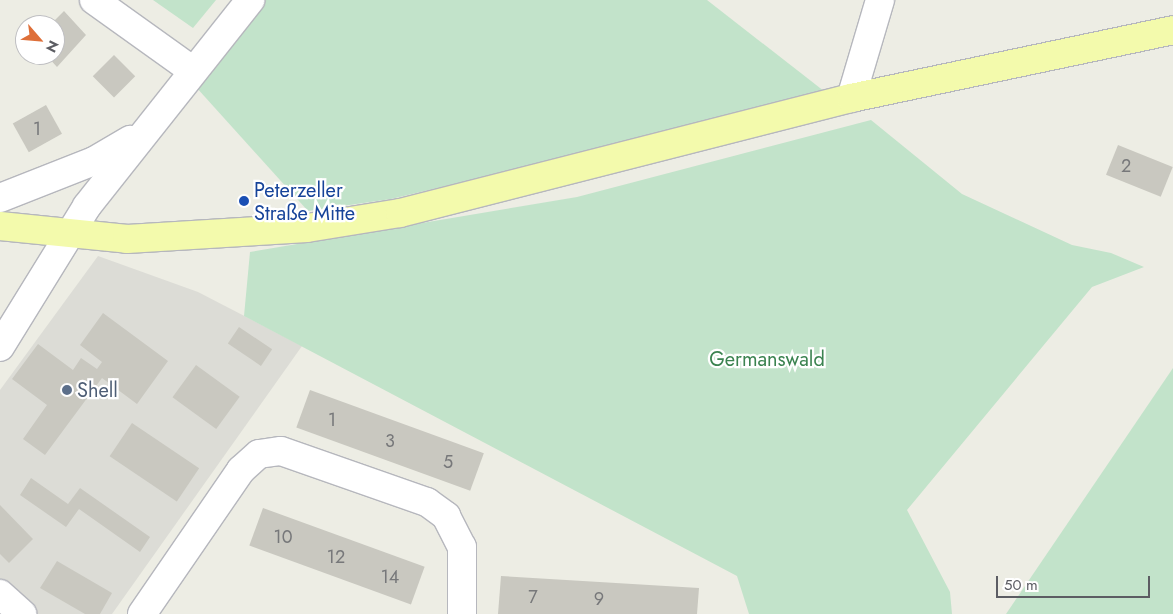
<!DOCTYPE html>
<html>
<head>
<meta charset="utf-8">
<style>
	body { margin:0 }
	#map { position:relative; width:1173px; height:614px; overflow:hidden; background:#edede4; font-family:Jost,sans-serif }
	div>[style] { position:absolute }
	[style*='--x'] { left:calc(var(--x)*1px); top:calc(var(--y)*1px); width:calc(var(--w)*1px); rotate:calc(var(--a)*1deg) }
	.industrial>* { inset:0; background:#dcdcd6 }
	.green>* { inset:0; background:#c2e3ca }
	.building>* { inset:0; background:#c9c8c0; transform-origin:0 0 }
	.roads { filter:drop-shadow(1px 0 #b6b7bd) drop-shadow(-1px 0 #b6b7bd) drop-shadow(0 1px #b6b7bd) drop-shadow(0 -1px #b6b7bd) }
	.minor>* { height:28px; margin:-14px; padding:0 14px; transform-origin:14px; border-radius:14px; background:#fff }
	.major>* { height:28px; margin:-14px; padding:0 14px; transform-origin:14px; border-radius:14px; background:#f3faac }
	.dots>* { width:14px; height:14px; translate:-50% -50%; box-sizing:border-box; border:2px solid #fff; border-radius:50% }
	span { translate:-50% -50%; white-space:nowrap; text-align:center; line-height:1.15; -webkit-text-stroke:4.5px #fff; paint-order:stroke }
	.number-label { font-size:18px; color:#77787a }
	.number-label span { -webkit-text-stroke-width:0 }
	.transit-label { font-size:20px; color:#164399 }
	.left { translate:0 -50%; text-align:left }
	.park-label { font-size:20px; color:#3b8350 }
	.service-label { font-size:20px; color:#4e5e75 }
	.north { position:absolute; left:15px; top:15px; width:50px; height:50px; box-sizing:border-box; background:#fff; border:1px solid #bebec1; border-radius:50%; rotate:117deg; font-size:14px; font-weight:700; line-height:20px; text-align:center; color:#5c5d63 }
	.north::after { content:''; display:block; margin:auto; width:18px; height:22px; background:#de6f39; clip-path:polygon(50% 0,100% 100%,50% 72%,0 100%) }
	.scale { position:absolute; left:996px; top:576px; width:154px; height:22px; box-sizing:border-box; border:2px solid #5c5d63; border-top:0; padding-left:6px; font-size:15px; line-height:18px; white-space:nowrap; color:#5c5d63; -webkit-text-stroke:4px #fff; paint-order:stroke }
</style>
</head>
<body>
<div id="map">
	<div class="industrial">
		<div style="clip-path:polygon(98px 256px,198px 292px,302px 346px,112px 614px,0 614px,0 390px)"></div>
	</div>
	<div class="green">
		<div style="clip-path:polygon(153px 0,216px 0,193px 28px)"></div>
		<div style="clip-path:polygon(264px 0,707px 0,829px 95px,391px 199px,308px 211px,196px 87px)"></div>
		<div style="clip-path:polygon(871px 120px,962px 194px,1072px 245px,1111px 253px,1144px 267px,1092px 287px,907px 510px,950px 592px,952px 614px,749px 614px,737px 576px,244px 316px,250px 252px,577px 197px)"></div>
		<div style="clip-path:polygon(1173px 368px,1173px 614px,1006px 614px)"></div>
	</div>
	<div class="building">
		<div style="clip-path:polygon(64px 11px,86px 35px,57px 67px,46px 55px,55px 55px,55px 25px,50px 25px)"></div>
		<div style="left:114px;top:55px;width:30px;height:30px;rotate:45deg"></div>
		<div style="left:46px;top:105px;width:33px;height:38px;rotate:61deg"></div>
		<div style="left:1118px;top:145px;width:59px;height:32px;rotate:22deg"></div>
		<div style="clip-path:polygon(103px 313px,168px 361px,137px 404px,102px 378px,45px 455px,23px 439px,47px 405px,12px 379px,38px 344px,73px 370px,81px 358px,97px 369px,102px 362px,80px 345px)"></div>
		<div style="left:239px;top:327px;width:40px;height:20px;rotate:34deg"></div>
		<div style="left:196px;top:365px;width:54px;height:40px;rotate:36deg"></div>
		<div style="left:310px;top:390px;width:185px;height:40px;rotate:20deg"></div>
		<div style="left:132px;top:423px;width:81px;height:40px;rotate:34deg"></div>
		<div style="clip-path:polygon(31px 478px,68px 504px,80px 488px,150px 537px,140px 552px,79px 509px,66px 527px,20px 495px)"></div>
		<div style="clip-path:polygon(0 505px,33px 539px,9px 563px,0 554px)"></div>
		<div style="left:263px;top:508px;width:172px;height:40px;rotate:20deg"></div>
		<div style="clip-path:polygon(57px 561px,112px 593px,100px 614px,85px 614px,40px 588px)"></div>
		<div style="clip-path:polygon(501px 576px,699px 588px,697px 614px,498px 614px)"></div>
	</div>
	<div class="roads">
		<div class="minor">
			<div style="--x:94;--y:0;--w:122;--a:35.6"></div>
			<div style="--x:851;--y:98;--w:102;--a:-73.5"></div>
			<div style="--x:0;--y:198;--w:101;--a:-21.5"></div>
			<div style="--x:94;--y:161;--w:42;--a:-30.3"></div>
			<div style="--x:0;--y:347;--w:166;--a:-58.3"></div>
			<div style="--x:87;--y:206;--w:263;--a:-51.6"></div>
			<div style="--x:0;--y:594;--w:30;--a:42"></div>
			<div style="--x:142;--y:614;--w:175;--a:-55.5"></div>
			<div style="--x:241;--y:470;--w:24;--a:-42"></div>
			<div style="--x:259;--y:454;--w:22;--a:-8"></div>
			<div style="--x:281;--y:451;--w:155;--a:19.3"></div>
			<div style="--x:427;--y:502;--w:24;--a:36"></div>
			<div style="--x:446;--y:516;--w:35;--a:63"></div>
			<div style="--x:462;--y:547;--w:67;--a:90"></div>
		</div>
		<div class="major">
			<div style="--x:0;--y:226;--w:128;--a:5.8"></div>
			<div style="--x:127;--y:239;--w:180;--a:-3.5"></div>
			<div style="--x:307;--y:228;--w:94;--a:-9.2"></div>
			<div style="--x:400;--y:213;--w:465;--a:-14.3"></div>
			<div style="--x:851;--y:98;--w:329;--a:-11.9"></div>
		</div>
	</div>
	<div class="dots">
		<div style="left:244px;top:201px;background:#1a4fb4"></div>
		<div style="left:67px;top:390px;background:#5c6f8a"></div>
	</div>
	<div class="number-label">
		<span style="left:37px;top:129px">1</span>
		<span style="left:1126px;top:166px">2</span>
		<span style="left:332px;top:420px">1</span>
		<span style="left:390px;top:441px">3</span>
		<span style="left:448px;top:462px">5</span>
		<span style="left:283px;top:537px">10</span>
		<span style="left:336px;top:557px">12</span>
		<span style="left:390px;top:577px">14</span>
		<span style="left:533px;top:597px">7</span>
		<span style="left:599px;top:599px">9</span>
	</div>
	<div class="transit-label">
		<span class="left" style="left:254px;top:202px">Peterzeller<br>Straße Mitte</span>
	</div>
	<div class="park-label">
		<span style="left:767px;top:359px">Germanswald</span>
	</div>
	<div class="service-label">
		<span class="left" style="left:77px;top:390px">Shell</span>
	</div>
	<div class="north">N</div>
	<div class="scale">50 m</div>
</div>
</body>
</html>
